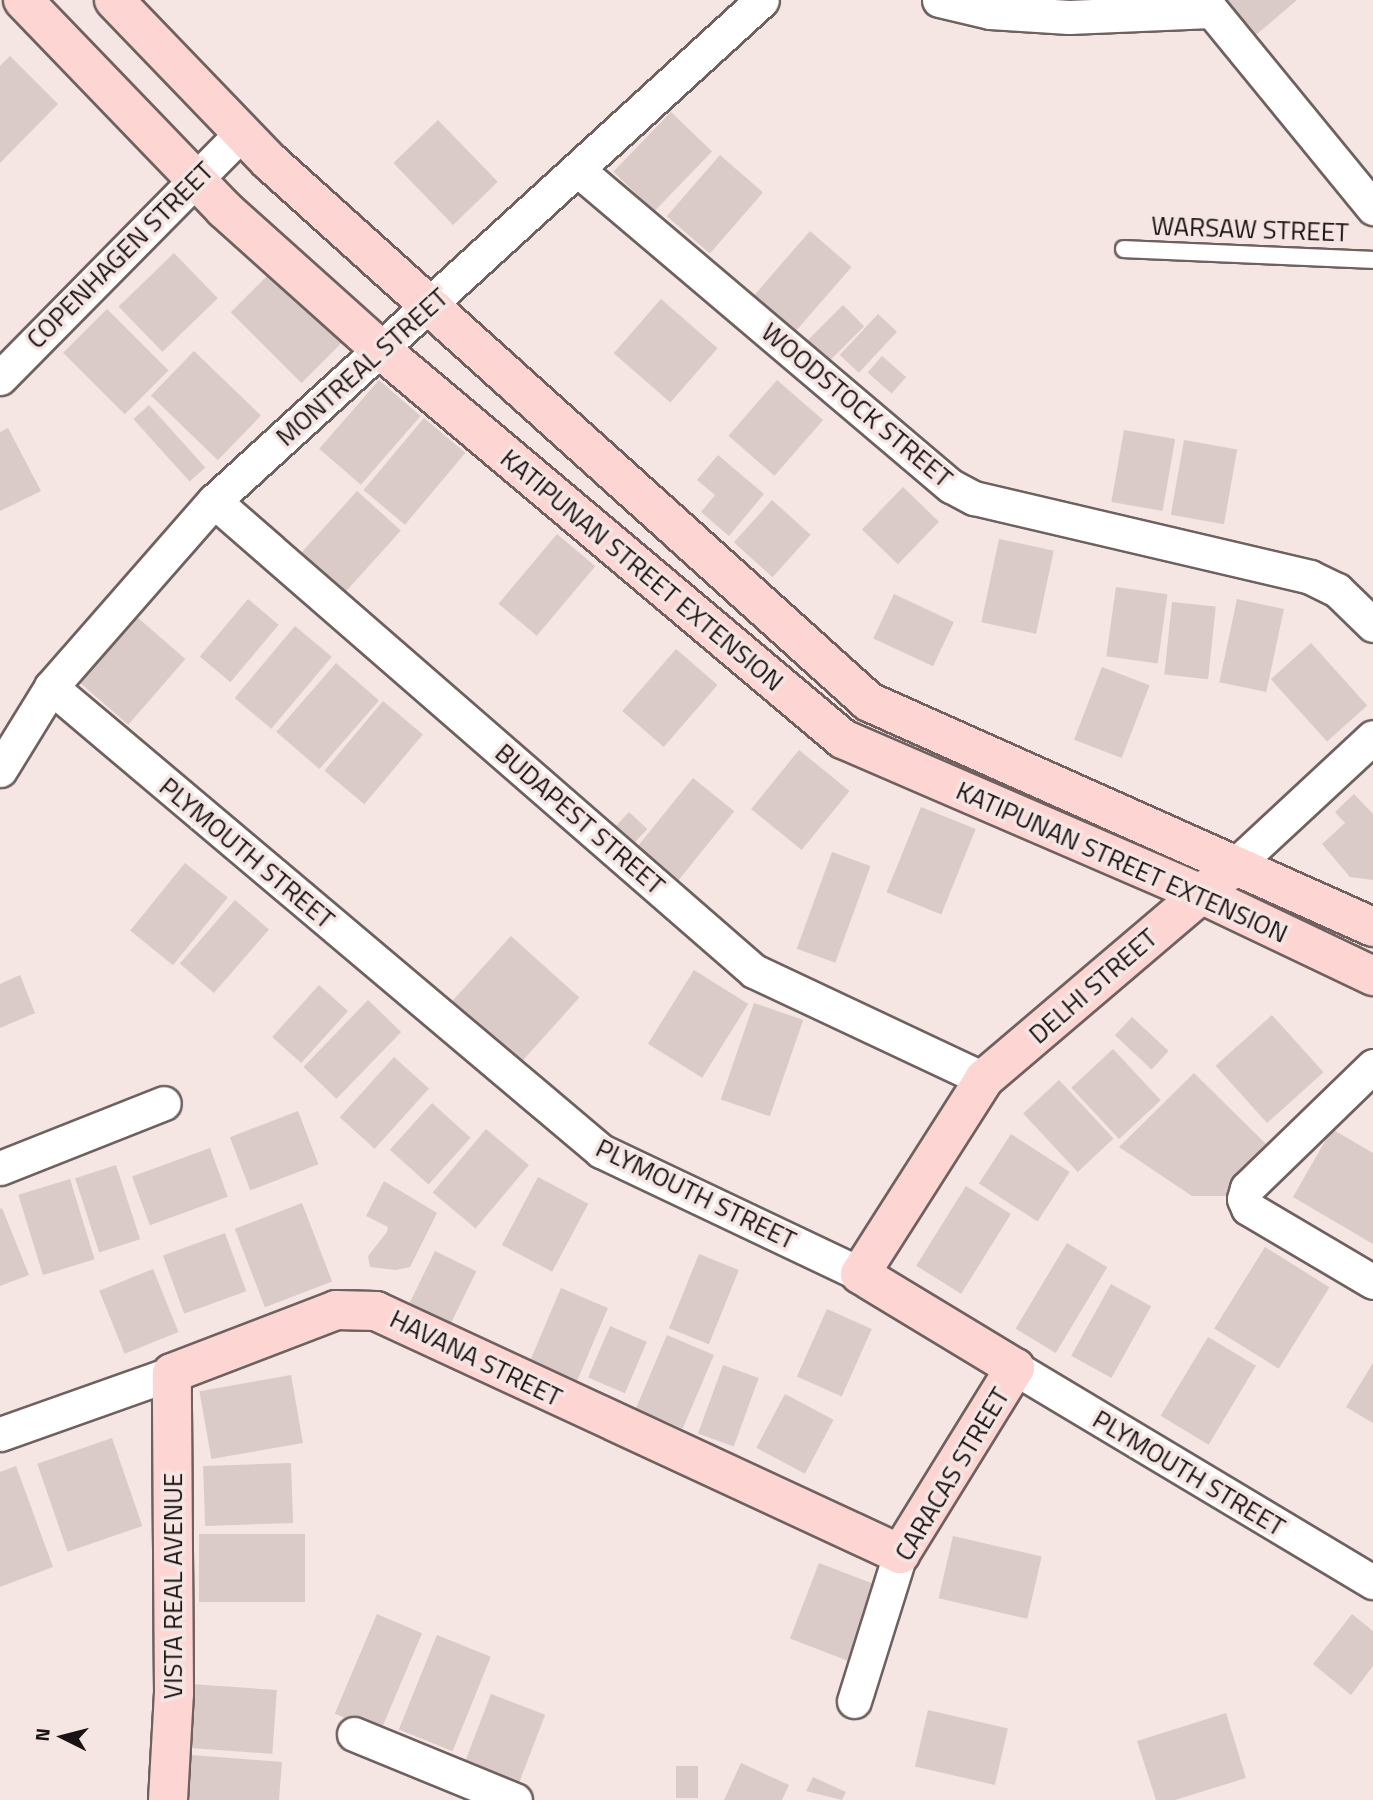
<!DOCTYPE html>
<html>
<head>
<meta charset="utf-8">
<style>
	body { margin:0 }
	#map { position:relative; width:1373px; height:1800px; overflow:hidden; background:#f5e5e3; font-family:"Titillium Web",sans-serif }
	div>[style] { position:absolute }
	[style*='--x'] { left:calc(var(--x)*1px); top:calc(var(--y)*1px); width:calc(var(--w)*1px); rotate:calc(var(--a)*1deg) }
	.building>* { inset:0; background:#dacbc9; transform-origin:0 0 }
	.roads { filter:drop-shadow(2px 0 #6e615f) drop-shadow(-2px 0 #6e615f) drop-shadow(0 2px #6e615f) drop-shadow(0 -2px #6e615f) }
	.lane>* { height:16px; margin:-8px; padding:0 8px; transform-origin:8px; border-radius:8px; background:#fff }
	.street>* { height:33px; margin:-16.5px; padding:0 16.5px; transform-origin:16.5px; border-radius:16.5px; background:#fff }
	.secondary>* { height:38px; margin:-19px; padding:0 19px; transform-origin:19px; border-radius:19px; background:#fdd6d3 }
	span { translate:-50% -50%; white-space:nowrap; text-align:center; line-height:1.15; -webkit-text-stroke:7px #f5e5e3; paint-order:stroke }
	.street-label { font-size:26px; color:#191313 }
	.north { position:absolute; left:28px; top:1702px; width:70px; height:70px; -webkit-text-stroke:5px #f5e5e3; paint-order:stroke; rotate:276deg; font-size:19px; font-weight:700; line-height:28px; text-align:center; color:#191313 }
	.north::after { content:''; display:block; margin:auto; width:24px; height:32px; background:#191313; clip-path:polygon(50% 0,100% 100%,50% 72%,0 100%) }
</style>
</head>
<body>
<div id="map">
	<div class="building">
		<div style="clip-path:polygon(1217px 0,1297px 0,1250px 40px)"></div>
		<div style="clip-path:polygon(10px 56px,58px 104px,0 163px,0 66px)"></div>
		<div style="left:671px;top:112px;width:57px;height:83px;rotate:44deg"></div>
		<div style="left:438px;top:120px;width:86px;height:62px;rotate:46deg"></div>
		<div style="left:720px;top:155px;width:57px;height:81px;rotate:41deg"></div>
		<div style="left:810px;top:231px;width:55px;height:86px;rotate:41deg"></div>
		<div style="left:174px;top:253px;width:63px;height:77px;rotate:46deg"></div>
		<div style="left:276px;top:267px;width:100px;height:64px;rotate:45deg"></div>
		<div style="left:661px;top:299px;width:75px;height:72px;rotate:41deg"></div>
		<div style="left:843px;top:305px;width:30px;height:53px;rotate:45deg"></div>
		<div style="left:107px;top:309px;width:87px;height:62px;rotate:45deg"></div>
		<div style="left:878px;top:314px;width:26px;height:56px;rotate:43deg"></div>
		<div style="left:194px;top:351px;width:93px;height:62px;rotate:44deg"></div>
		<div style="left:882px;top:356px;width:32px;height:22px;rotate:41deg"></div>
		<div style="left:379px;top:380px;width:55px;height:91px;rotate:41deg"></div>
		<div style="left:777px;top:380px;width:61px;height:74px;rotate:41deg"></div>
		<div style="left:149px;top:405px;width:84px;height:21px;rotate:48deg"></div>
		<div style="left:424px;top:418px;width:54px;height:94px;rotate:40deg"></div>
		<div style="clip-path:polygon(8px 428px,41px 491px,0 511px,0 432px)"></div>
		<div style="left:1124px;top:430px;width:52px;height:73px;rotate:10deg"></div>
		<div style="left:1184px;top:440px;width:54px;height:76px;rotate:10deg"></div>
		<div style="clip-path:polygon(718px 455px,764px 494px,729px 536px,701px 512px,715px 495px,697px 480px)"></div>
		<div style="left:903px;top:487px;width:50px;height:59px;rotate:44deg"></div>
		<div style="left:357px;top:491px;width:59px;height:94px;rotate:42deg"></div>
		<div style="left:772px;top:500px;width:52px;height:57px;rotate:42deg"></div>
		<div style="left:557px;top:534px;width:50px;height:91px;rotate:40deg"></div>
		<div style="left:999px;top:539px;width:56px;height:85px;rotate:12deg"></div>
		<div style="left:1116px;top:587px;width:52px;height:70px;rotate:8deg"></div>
		<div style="left:894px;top:594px;width:66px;height:49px;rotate:25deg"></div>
		<div style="left:248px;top:599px;width:40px;height:75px;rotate:40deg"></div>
		<div style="left:1237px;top:599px;width:48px;height:85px;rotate:12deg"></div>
		<div style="left:1172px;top:602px;width:44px;height:73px;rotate:6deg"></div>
		<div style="left:137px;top:617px;width:64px;height:87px;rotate:41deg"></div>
		<div style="left:295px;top:626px;width:48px;height:94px;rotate:40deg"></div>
		<div style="left:1311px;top:643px;width:84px;height:54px;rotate:48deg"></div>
		<div style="left:676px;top:649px;width:55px;height:82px;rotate:41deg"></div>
		<div style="left:336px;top:663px;width:57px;height:91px;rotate:41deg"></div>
		<div style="left:1102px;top:667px;width:51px;height:78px;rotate:21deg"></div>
		<div style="left:383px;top:701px;width:52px;height:91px;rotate:40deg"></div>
		<div style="left:799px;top:750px;width:65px;height:76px;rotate:39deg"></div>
		<div style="left:693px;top:778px;width:53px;height:93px;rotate:39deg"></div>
		<div style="clip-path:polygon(1354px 794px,1373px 814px,1373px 880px,1350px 877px,1322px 844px,1345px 823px,1335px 812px)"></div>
		<div style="left:921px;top:807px;width:59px;height:92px;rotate:22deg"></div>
		<div style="left:629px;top:812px;width:25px;height:29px;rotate:43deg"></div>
		<div style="left:832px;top:852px;width:41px;height:103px;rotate:20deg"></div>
		<div style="left:185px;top:863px;width:55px;height:87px;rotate:39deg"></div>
		<div style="left:235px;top:900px;width:45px;height:84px;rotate:41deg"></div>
		<div style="left:511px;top:936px;width:92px;height:92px;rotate:42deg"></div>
		<div style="left:694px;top:970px;width:64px;height:87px;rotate:32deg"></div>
		<div style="clip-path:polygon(20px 975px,35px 1013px,0 1028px,0 984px)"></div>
		<div style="left:319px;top:985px;width:39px;height:70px;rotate:42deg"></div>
		<div style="left:368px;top:1000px;width:46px;height:93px;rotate:44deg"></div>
		<div style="left:754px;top:1003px;width:52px;height:102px;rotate:19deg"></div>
		<div style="left:1272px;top:1015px;width:77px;height:76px;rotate:48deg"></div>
		<div style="left:1132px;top:1017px;width:50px;height:25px;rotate:43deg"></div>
		<div style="left:1113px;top:1049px;width:70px;height:57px;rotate:47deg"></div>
		<div style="left:394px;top:1057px;width:47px;height:81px;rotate:42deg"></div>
		<div style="clip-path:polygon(1194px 1073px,1268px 1146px,1226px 1196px,1192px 1196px,1119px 1147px)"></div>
		<div style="left:1059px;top:1080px;width:80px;height:49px;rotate:47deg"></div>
		<div style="left:432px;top:1103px;width:52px;height:63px;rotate:42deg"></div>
		<div style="left:298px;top:1111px;width:57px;height:73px;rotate:69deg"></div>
		<div style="left:486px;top:1129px;width:56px;height:83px;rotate:40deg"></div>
		<div style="clip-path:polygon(1332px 1129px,1373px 1153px,1373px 1244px,1293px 1197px)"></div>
		<div style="left:1011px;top:1134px;width:70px;height:59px;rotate:33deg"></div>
		<div style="left:210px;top:1148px;width:52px;height:83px;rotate:70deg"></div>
		<div style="left:116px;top:1165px;width:78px;height:43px;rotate:72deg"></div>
		<div style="left:538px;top:1177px;width:57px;height:77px;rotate:28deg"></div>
		<div style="left:70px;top:1179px;width:84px;height:54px;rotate:73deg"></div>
		<div style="clip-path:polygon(384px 1181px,437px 1213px,410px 1267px,396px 1270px,370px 1267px,368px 1256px,387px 1232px,388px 1227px,366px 1216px)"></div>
		<div style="left:966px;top:1186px;width:53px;height:94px;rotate:32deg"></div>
		<div style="left:302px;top:1203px;width:84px;height:72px;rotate:69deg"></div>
		<div style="clip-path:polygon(2px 1208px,29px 1275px,0 1286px,0 1209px)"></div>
		<div style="left:225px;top:1233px;width:62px;height:66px;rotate:70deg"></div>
		<div style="left:1067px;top:1243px;width:47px;height:100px;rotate:31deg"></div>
		<div style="left:1265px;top:1247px;width:76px;height:96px;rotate:32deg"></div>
		<div style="left:435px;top:1251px;width:46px;height:59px;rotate:26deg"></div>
		<div style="left:699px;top:1254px;width:43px;height:80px;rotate:22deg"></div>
		<div style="left:153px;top:1269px;width:68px;height:58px;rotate:68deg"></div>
		<div style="left:1111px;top:1284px;width:46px;height:82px;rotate:29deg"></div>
		<div style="left:561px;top:1288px;width:51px;height:84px;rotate:23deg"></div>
		<div style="left:827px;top:1309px;width:49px;height:74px;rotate:24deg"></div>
		<div style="left:610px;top:1326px;width:40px;height:56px;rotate:23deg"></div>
		<div style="left:667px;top:1335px;width:51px;height:80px;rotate:23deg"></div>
		<div style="left:1208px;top:1337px;width:56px;height:92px;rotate:31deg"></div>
		<div style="clip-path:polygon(1373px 1363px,1373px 1423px,1346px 1407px)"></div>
		<div style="left:723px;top:1365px;width:38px;height:73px;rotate:20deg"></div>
		<div style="left:291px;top:1375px;width:69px;height:93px;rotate:80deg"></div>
		<div style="left:785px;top:1394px;width:55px;height:61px;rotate:28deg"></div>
		<div style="left:112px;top:1438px;width:93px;height:79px;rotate:71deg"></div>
		<div style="left:291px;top:1463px;width:60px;height:88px;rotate:88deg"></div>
		<div style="clip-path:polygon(16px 1466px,53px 1567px,0 1587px,0 1472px)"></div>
		<div style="left:199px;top:1534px;width:106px;height:68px"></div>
		<div style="left:953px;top:1536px;width:91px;height:64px;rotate:13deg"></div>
		<div style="left:819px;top:1563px;width:63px;height:81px;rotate:21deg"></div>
		<div style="left:377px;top:1614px;width:49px;height:108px;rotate:23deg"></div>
		<div style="clip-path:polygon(1352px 1614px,1373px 1631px,1373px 1666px,1351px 1695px,1313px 1664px)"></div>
		<div style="left:437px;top:1635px;width:58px;height:102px;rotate:22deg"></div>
		<div style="left:191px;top:1684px;width:86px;height:64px;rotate:4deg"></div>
		<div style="left:491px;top:1694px;width:58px;height:80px;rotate:21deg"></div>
		<div style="left:928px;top:1710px;width:82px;height:58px;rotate:13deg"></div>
		<div style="clip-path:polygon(1226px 1713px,1246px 1778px,1175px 1800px,1156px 1800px,1137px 1741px)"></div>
		<div style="clip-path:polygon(191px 1755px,282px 1762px,279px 1800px,188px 1800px)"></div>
		<div style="clip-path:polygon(741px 1763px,789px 1785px,782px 1800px,724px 1800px)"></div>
		<div style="left:676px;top:1766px;width:22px;height:32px"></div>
		<div style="clip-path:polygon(813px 1777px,846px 1792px,842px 1800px,806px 1791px)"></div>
	</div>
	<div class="roads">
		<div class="lane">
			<div style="--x:1124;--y:249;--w:249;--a:2.5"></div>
		</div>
		<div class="street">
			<div style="--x:939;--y:0;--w:52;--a:13.2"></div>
			<div style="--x:990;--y:12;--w:79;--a:3.6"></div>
			<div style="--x:1069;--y:17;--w:142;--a:-2.4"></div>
			<div style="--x:1203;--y:0;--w:269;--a:50.7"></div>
			<div style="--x:578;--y:170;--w:489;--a:40.3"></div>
			<div style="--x:951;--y:486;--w:26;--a:28"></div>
			<div style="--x:974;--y:498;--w:345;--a:13.2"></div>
			<div style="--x:1310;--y:577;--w:30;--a:26"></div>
			<div style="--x:1337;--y:590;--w:50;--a:44.2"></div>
			<div style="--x:0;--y:378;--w:344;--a:-45.4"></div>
			<div style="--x:214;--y:501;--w:716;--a:41.04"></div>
			<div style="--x:754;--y:971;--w:254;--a:25.2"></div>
			<div style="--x:51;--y:687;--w:720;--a:40.15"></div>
			<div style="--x:601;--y:1151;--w:287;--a:25.4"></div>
			<div style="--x:0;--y:770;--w:97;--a:-58.4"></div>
			<div style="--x:51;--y:687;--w:247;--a:-48.8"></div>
			<div style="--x:214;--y:501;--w:742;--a:-42.43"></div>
			<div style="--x:1232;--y:868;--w:192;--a:-42.9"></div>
			<div style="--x:1373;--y:1066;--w:175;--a:135.9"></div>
			<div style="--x:1247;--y:1188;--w:11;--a:105"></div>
			<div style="--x:1244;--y:1199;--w:10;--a:66"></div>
			<div style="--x:1248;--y:1208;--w:145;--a:30.6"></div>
			<div style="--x:0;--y:1168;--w:176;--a:-21.6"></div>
			<div style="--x:1015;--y:1368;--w:417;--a:30.9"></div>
			<div style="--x:0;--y:1434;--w:182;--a:-19.5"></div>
			<div style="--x:854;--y:1701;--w:154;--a:-72.6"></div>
			<div style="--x:354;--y:1734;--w:174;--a:22.3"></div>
		</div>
		<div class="secondary">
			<div style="--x:23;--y:0;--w:290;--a:46.1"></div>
			<div style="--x:224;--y:209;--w:211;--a:41.9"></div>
			<div style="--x:381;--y:350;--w:604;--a:40.1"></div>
			<div style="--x:843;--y:739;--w:390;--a:23.4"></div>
			<div style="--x:1201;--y:894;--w:191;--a:25.5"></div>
			<div style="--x:114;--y:0;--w:223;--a:46.1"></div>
			<div style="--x:269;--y:161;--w:808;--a:42.04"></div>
			<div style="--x:869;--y:702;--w:552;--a:24.06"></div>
			<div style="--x:168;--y:1800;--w:107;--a:-86.8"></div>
			<div style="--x:174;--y:1693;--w:320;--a:-90.4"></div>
			<div style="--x:172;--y:1373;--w:176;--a:-21"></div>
			<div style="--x:336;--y:1310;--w:40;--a:1.4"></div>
			<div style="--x:376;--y:1311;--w:578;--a:24.88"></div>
			<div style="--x:900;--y:1554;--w:219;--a:-58.3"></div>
			<div style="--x:1015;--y:1368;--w:181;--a:-148.8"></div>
			<div style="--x:860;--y:1274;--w:231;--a:-57.5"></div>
			<div style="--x:984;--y:1079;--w:326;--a:-40.4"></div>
		</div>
	</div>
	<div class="street-label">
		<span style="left:1250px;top:229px;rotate:2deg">WARSAW STREET</span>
		<span style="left:120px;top:255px;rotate:-45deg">COPENHAGEN STREET</span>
		<span style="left:362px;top:367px;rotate:-42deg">MONTREAL STREET</span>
		<span style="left:857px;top:405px;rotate:40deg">WOODSTOCK STREET</span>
		<span style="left:642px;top:570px;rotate:40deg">KATIPUNAN STREET EXTENSION</span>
		<span style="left:580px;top:819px;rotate:41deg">BUDAPEST STREET</span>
		<span style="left:247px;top:853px;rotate:40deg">PLYMOUTH STREET</span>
		<span style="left:1122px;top:862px;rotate:24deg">KATIPUNAN STREET EXTENSION</span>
		<span style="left:1093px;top:986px;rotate:-41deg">DELHI STREET</span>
		<span style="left:696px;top:1194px;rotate:26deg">PLYMOUTH STREET</span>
		<span style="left:476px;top:1358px;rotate:26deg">HAVANA STREET</span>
		<span style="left:1189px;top:1473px;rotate:31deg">PLYMOUTH STREET</span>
		<span style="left:952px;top:1474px;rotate:-59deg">CARACAS STREET</span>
		<span style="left:173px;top:1586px;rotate:-90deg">VISTA REAL AVENUE</span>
	</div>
	<div class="north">N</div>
</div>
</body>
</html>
